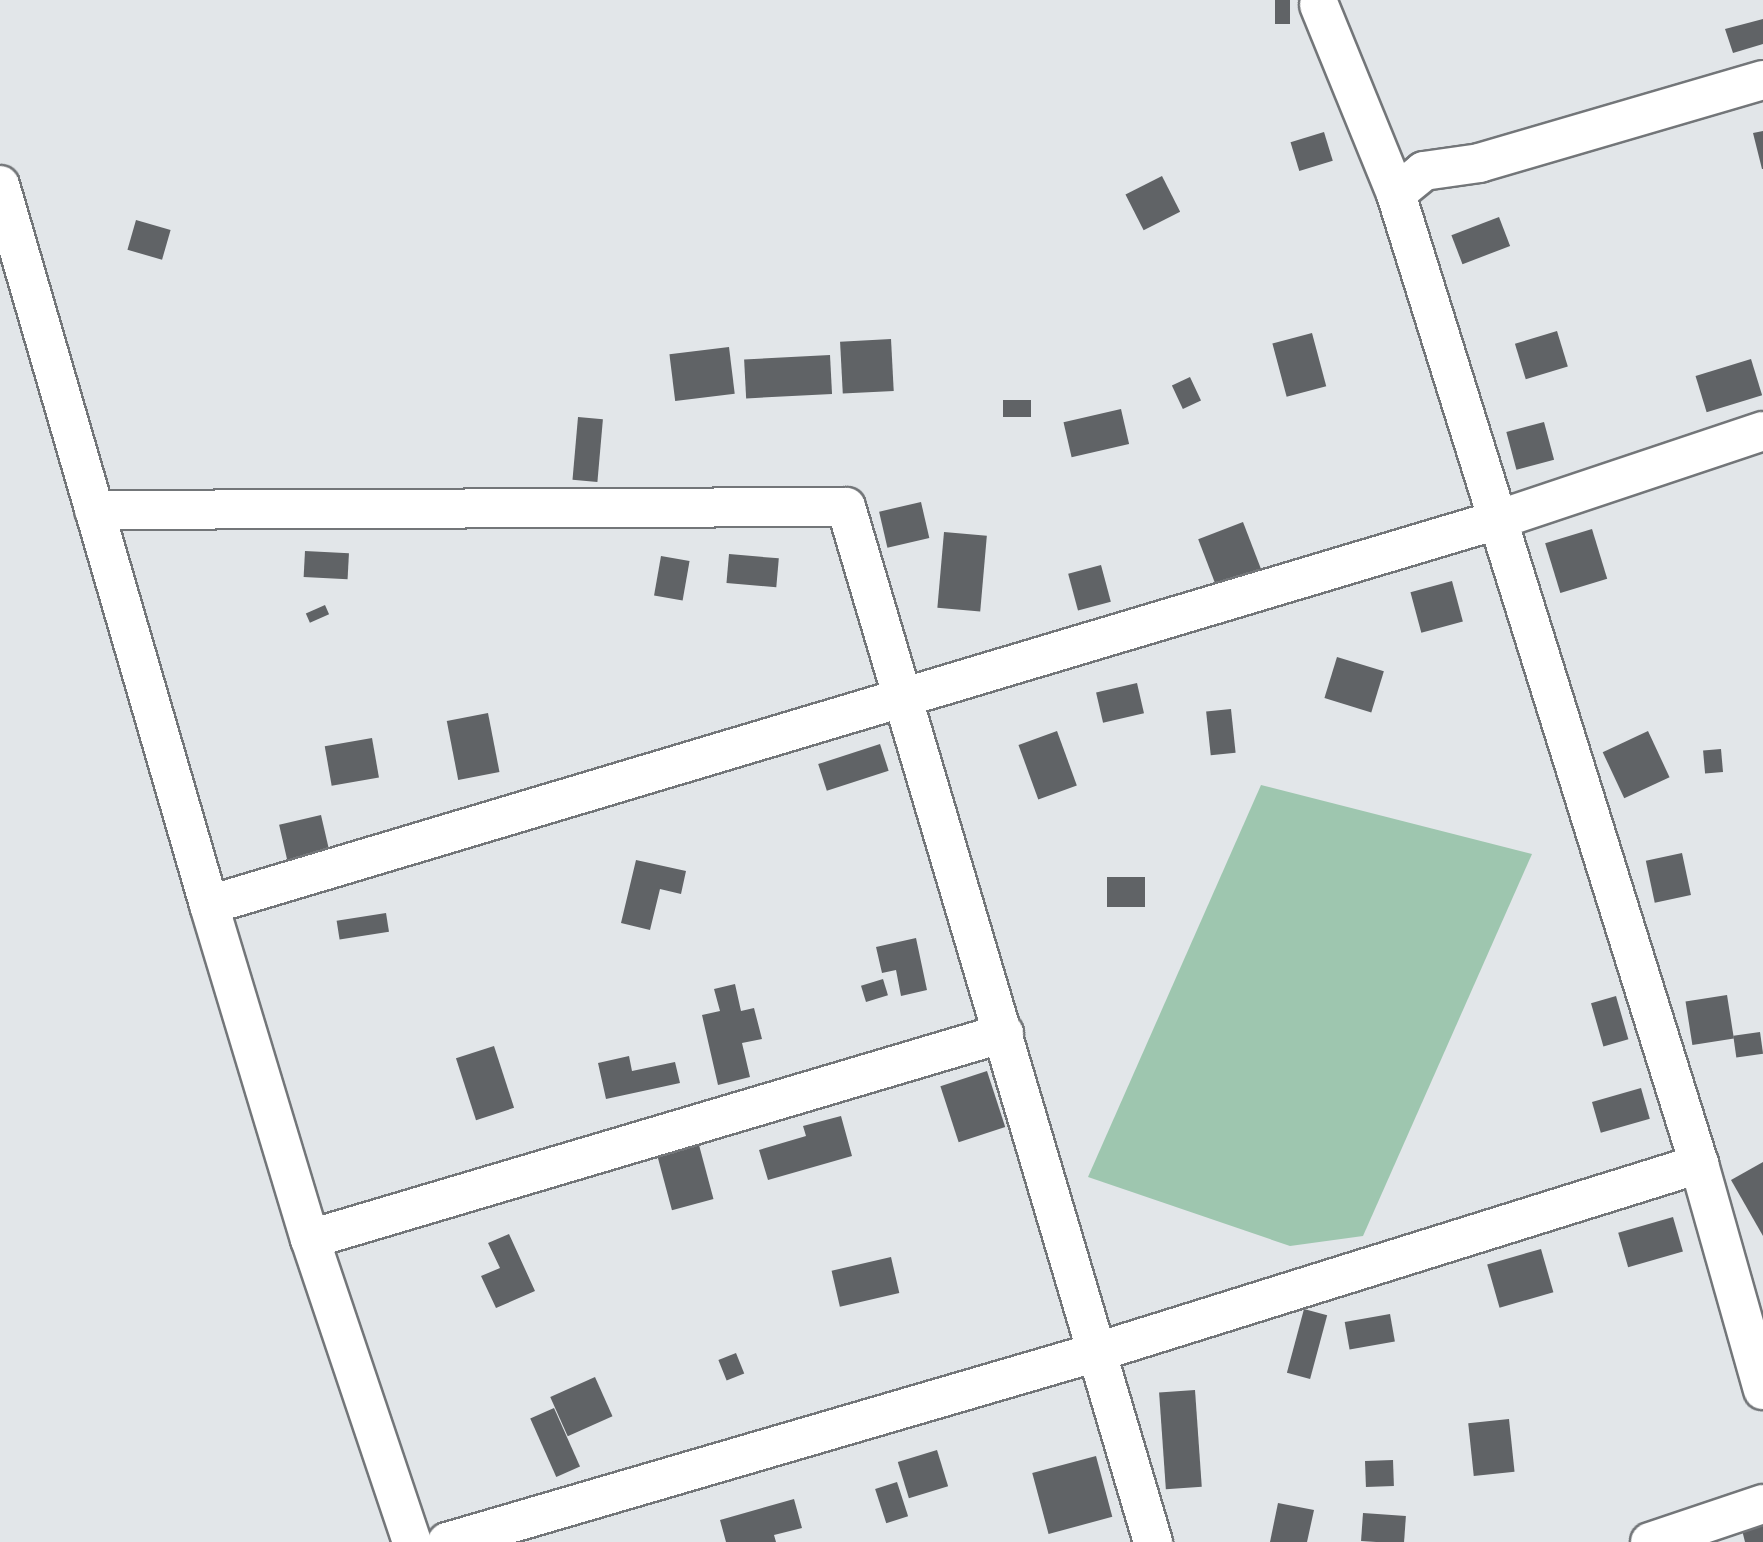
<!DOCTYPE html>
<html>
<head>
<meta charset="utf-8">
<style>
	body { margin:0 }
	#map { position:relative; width:1763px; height:1542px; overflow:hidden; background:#e2e6e9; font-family:Inter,sans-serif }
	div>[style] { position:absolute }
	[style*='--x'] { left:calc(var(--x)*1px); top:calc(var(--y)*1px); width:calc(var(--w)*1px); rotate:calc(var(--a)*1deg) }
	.green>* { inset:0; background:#9ec6af }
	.building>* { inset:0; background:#606366; transform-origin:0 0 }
	.roads { filter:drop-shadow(2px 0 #737679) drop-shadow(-2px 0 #737679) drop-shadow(0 2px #737679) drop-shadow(0 -2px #737679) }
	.minor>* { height:38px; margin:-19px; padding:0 19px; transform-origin:19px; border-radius:19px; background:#fff }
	span { translate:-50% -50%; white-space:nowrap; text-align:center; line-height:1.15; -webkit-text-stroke:7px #f0f3f6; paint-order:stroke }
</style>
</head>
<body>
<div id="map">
	<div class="green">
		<div style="clip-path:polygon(1261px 785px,1532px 854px,1363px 1236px,1290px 1246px,1088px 1177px)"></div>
	</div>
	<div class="building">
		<div style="left:1275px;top:0;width:15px;height:24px"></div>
		<div style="clip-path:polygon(1763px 19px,1763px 44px,1733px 53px,1725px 29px)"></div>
		<div style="clip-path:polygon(1763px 131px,1763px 169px,1762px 169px,1753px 133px)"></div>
		<div style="left:1324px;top:132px;width:30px;height:35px;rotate:73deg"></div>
		<div style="left:1162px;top:176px;width:40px;height:41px;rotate:63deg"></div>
		<div style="left:1499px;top:217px;width:31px;height:51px;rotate:69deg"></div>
		<div style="left:136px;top:220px;width:36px;height:31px;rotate:16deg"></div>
		<div style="left:1557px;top:331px;width:37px;height:44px;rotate:73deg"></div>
		<div style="left:1312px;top:333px;width:55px;height:41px;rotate:75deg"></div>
		<div style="left:891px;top:339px;width:52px;height:51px;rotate:87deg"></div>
		<div style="left:729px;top:347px;width:47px;height:60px;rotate:83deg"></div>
		<div style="left:830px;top:355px;width:39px;height:86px;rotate:87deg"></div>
		<div style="left:1751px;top:359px;width:38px;height:58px;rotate:73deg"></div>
		<div style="left:1190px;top:377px;width:26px;height:20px;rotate:65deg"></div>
		<div style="left:1003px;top:400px;width:28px;height:17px"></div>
		<div style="left:1121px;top:409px;width:36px;height:59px;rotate:77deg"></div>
		<div style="left:578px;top:417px;width:25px;height:63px;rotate:5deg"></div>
		<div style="left:1544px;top:422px;width:39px;height:39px;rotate:75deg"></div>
		<div style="left:921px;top:502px;width:37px;height:43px;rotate:77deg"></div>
		<div style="left:1243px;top:522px;width:53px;height:48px;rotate:69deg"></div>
		<div style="left:1592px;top:529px;width:52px;height:49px;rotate:73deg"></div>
		<div style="left:944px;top:532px;width:43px;height:76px;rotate:5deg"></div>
		<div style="left:305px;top:551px;width:44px;height:26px;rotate:3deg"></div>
		<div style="left:729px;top:554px;width:50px;height:29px;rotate:5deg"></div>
		<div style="left:661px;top:556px;width:29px;height:40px;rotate:10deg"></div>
		<div style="left:1101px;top:565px;width:38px;height:34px;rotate:75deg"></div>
		<div style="left:1452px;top:581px;width:42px;height:43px;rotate:75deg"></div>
		<div style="left:325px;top:605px;width:10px;height:21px;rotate:66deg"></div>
		<div style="left:1337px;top:657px;width:49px;height:43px;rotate:17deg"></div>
		<div style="left:1137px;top:683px;width:31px;height:42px;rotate:77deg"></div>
		<div style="left:1231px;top:709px;width:44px;height:25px;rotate:84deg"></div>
		<div style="left:488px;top:713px;width:60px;height:42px;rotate:79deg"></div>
		<div style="left:1057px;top:731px;width:58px;height:41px;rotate:70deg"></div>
		<div style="left:1648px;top:731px;width:51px;height:50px;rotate:65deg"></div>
		<div style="left:372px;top:738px;width:40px;height:48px;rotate:80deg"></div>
		<div style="left:880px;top:744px;width:28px;height:65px;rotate:72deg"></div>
		<div style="left:1721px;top:749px;width:23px;height:18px;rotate:85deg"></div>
		<div style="left:321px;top:815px;width:40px;height:43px;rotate:77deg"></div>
		<div style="left:1682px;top:853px;width:43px;height:37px;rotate:78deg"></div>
		<div style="clip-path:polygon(636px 860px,686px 871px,681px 894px,660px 889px,650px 930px,621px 923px)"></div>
		<div style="left:1107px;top:877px;width:38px;height:30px"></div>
		<div style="left:386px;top:913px;width:19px;height:50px;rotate:81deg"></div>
		<div style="clip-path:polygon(916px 938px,927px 990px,901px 996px,896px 970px,882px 973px,876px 947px)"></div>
		<div style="left:883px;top:979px;width:17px;height:23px;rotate:73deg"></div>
		<div style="clip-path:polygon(735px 984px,741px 1011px,754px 1008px,762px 1039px,742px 1043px,750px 1077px,718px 1085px,702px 1015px,720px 1011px,714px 989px)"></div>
		<div style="left:1727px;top:995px;width:44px;height:42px;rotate:81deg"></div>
		<div style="left:1616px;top:996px;width:45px;height:26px;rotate:74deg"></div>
		<div style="left:1760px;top:1032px;width:22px;height:27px;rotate:82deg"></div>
		<div style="left:494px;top:1046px;width:65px;height:40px;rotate:72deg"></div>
		<div style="clip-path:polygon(629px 1056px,632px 1071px,675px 1062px,680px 1083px,606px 1099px,598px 1063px)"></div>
		<div style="left:987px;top:1071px;width:59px;height:49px;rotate:72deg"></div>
		<div style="left:1641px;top:1088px;width:32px;height:51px;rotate:74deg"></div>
		<div style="clip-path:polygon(841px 1116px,852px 1156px,768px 1180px,759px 1150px,806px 1136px,803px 1126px)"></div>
		<div style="left:699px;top:1145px;width:56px;height:43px;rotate:75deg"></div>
		<div style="clip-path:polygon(1763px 1162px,1763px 1236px,1731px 1180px)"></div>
		<div style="left:1673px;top:1217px;width:36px;height:57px;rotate:74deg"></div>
		<div style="clip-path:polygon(509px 1234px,535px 1291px,496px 1308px,481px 1276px,500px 1268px,488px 1243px)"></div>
		<div style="left:1541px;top:1249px;width:45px;height:56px;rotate:74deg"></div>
		<div style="left:891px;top:1257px;width:37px;height:61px;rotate:77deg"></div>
		<div style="left:1304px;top:1309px;width:24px;height:66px;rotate:15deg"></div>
		<div style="left:1390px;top:1314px;width:28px;height:46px;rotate:80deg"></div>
		<div style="left:736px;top:1353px;width:22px;height:19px;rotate:68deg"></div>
		<div style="left:595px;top:1377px;width:43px;height:49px;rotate:66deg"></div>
		<div style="left:1195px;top:1390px;width:97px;height:36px;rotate:86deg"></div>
		<div style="left:554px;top:1408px;width:64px;height:26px;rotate:66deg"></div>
		<div style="left:1509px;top:1419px;width:53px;height:41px;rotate:84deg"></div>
		<div style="left:937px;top:1450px;width:38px;height:41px;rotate:73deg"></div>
		<div style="left:1096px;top:1456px;width:63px;height:66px;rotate:75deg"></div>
		<div style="left:1393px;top:1460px;width:26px;height:28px;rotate:88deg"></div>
		<div style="left:897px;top:1482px;width:36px;height:23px;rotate:72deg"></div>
		<div style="clip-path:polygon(794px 1499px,802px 1528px,774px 1535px,776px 1542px,726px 1542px,720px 1520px)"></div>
		<div style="clip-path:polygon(1278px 1503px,1314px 1510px,1307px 1542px,1270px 1542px)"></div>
		<div style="left:1363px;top:1513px;width:43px;height:28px;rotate:4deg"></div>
		<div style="clip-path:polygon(1763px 1521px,1763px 1542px,1745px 1542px,1741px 1526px)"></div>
	</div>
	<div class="roads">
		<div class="minor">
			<div style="--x:1319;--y:5;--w:204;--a:67.8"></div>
			<div style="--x:1763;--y:80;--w:295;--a:163.7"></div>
			<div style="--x:1480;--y:163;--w:57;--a:171.9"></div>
			<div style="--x:1424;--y:171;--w:36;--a:141"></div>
			<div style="--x:1396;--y:194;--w:1016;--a:72.65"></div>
			<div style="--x:1699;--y:1164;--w:235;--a:74.2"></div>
			<div style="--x:0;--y:185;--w:750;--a:73.81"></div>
			<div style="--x:209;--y:905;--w:349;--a:73.2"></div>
			<div style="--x:310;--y:1239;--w:320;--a:71.4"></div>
			<div style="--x:94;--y:510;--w:752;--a:-0.23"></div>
			<div style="--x:846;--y:507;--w:1080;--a:73.48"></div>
			<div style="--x:209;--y:905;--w:1344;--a:-16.64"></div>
			<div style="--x:1497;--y:520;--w:280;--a:-18.5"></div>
			<div style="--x:310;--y:1239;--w:724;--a:-16.53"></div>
			<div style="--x:447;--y:1542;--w:677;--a:-16.29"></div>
			<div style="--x:1097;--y:1352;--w:631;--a:-17.34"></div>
			<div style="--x:1650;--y:1542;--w:119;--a:-18.6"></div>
		</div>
	</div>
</div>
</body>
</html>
